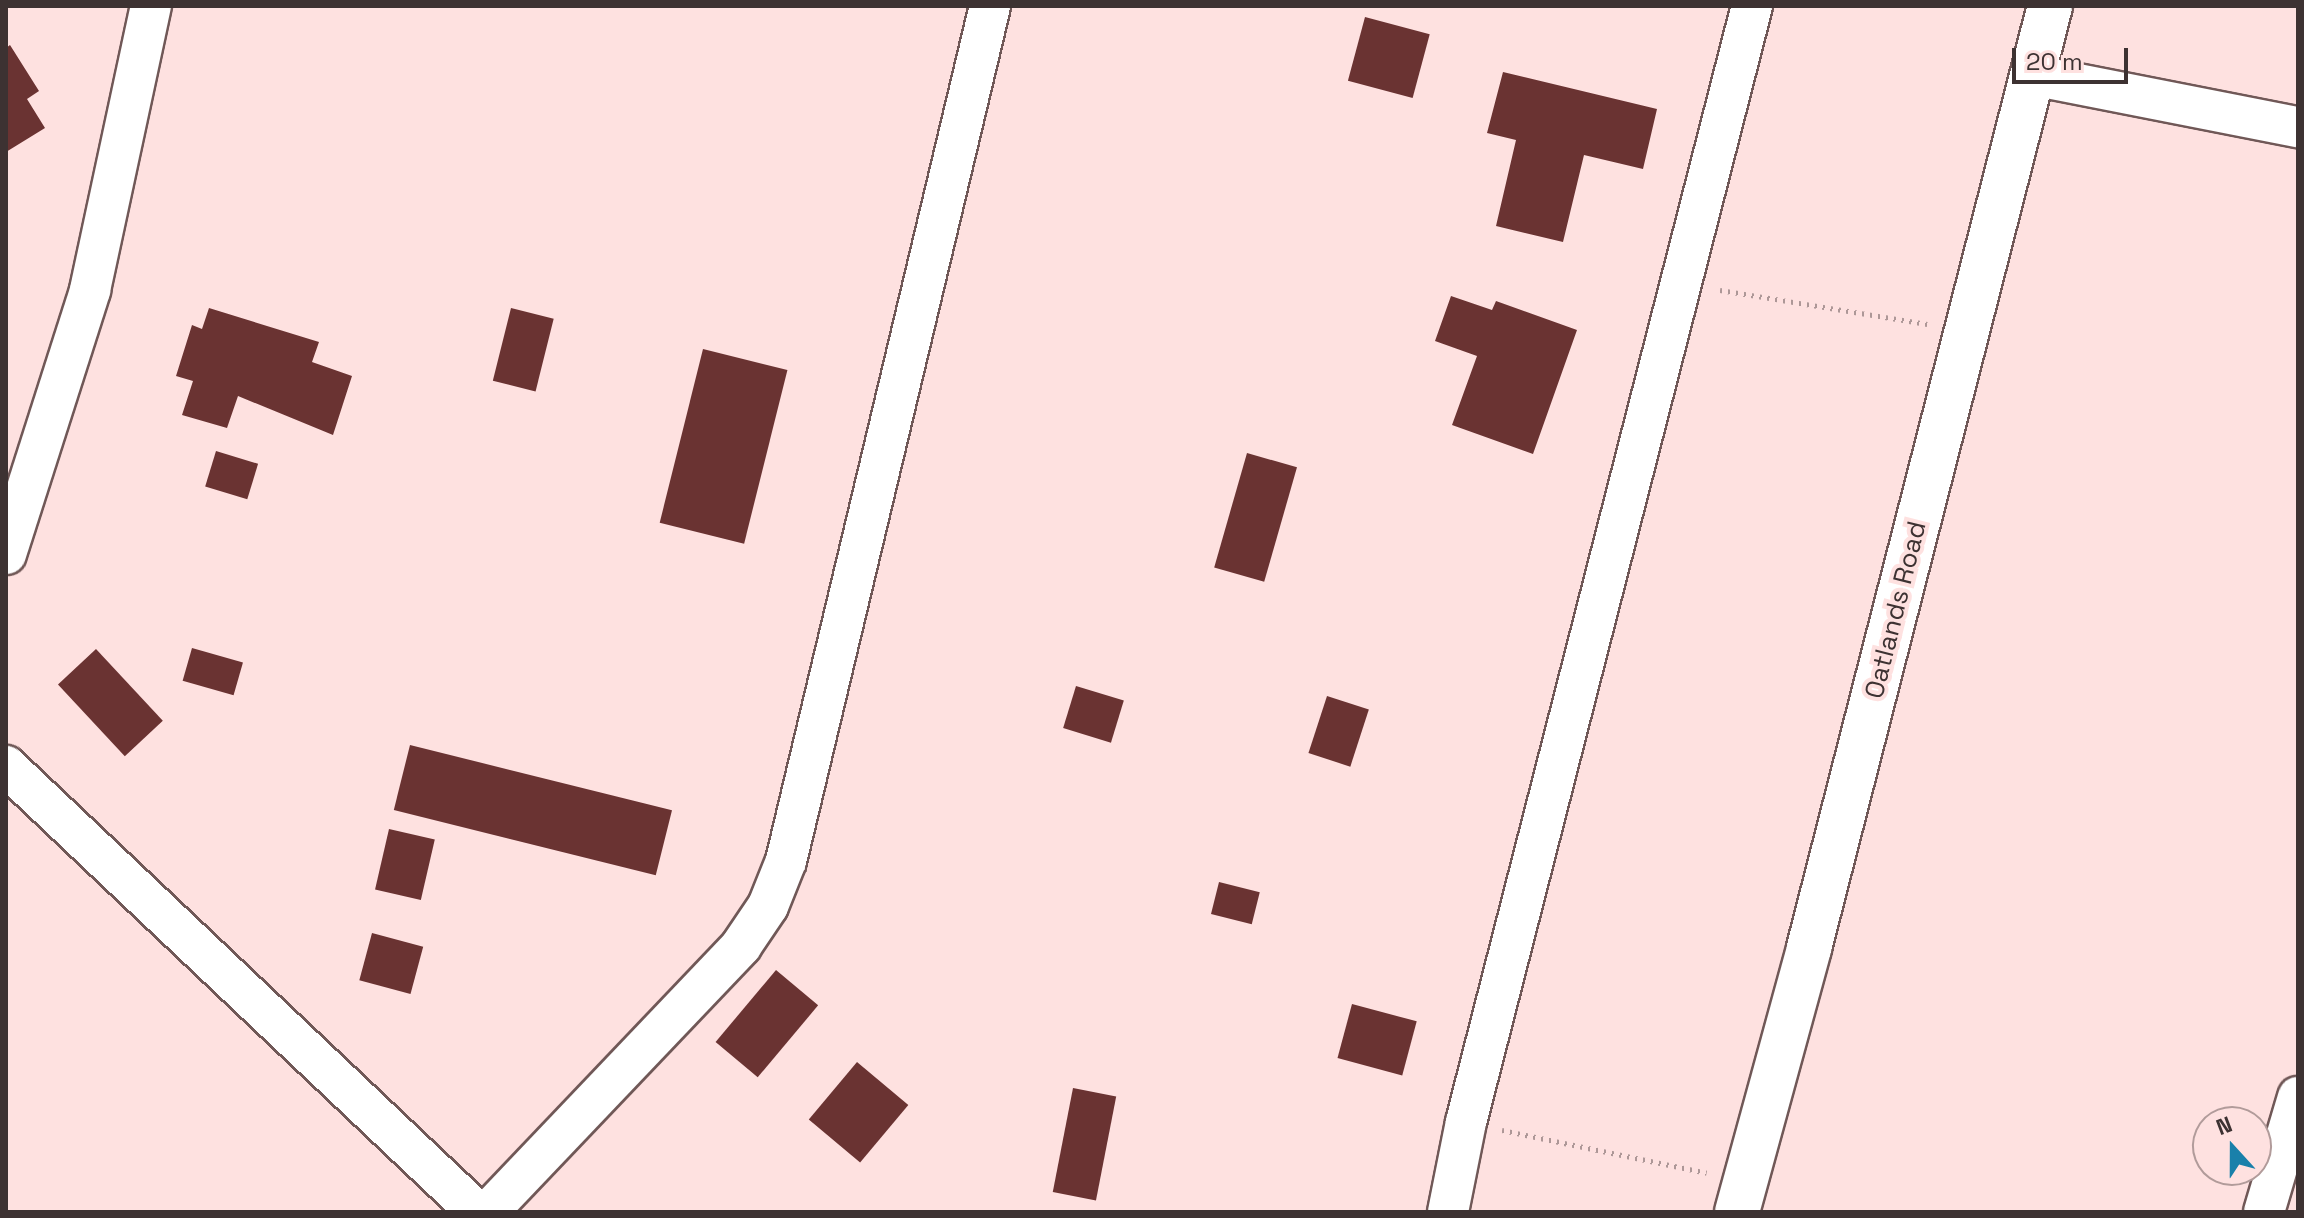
<!DOCTYPE html>
<html>
<head>
<meta charset="utf-8">
<style>
	body { margin:0 }
	#map { position:relative; width:2304px; height:1218px; overflow:hidden; background:#fee1e0; font-family:"Space Grotesk",sans-serif }
	div>[style] { position:absolute }
	[style*='--x'] { left:calc(var(--x)*1px); top:calc(var(--y)*1px); width:calc(var(--w)*1px); rotate:calc(var(--a)*1deg) }
	.building>* { inset:0; background:#6a3332; transform-origin:0 0 }
	.path>* { height:5px; margin-top:-2.5px; transform-origin:0; background:repeating-linear-gradient(90deg,#ad9797 0 2px,transparent 0 8px) }
	.roads { filter:drop-shadow(2px 0 #705857) drop-shadow(-2px 0 #705857) drop-shadow(0 2px #705857) drop-shadow(0 -2px #705857) }
	.minor>* { height:40px; margin:-20px; padding:0 20px; transform-origin:20px; border-radius:20px; background:#fff }
	.tertiary>* { height:44px; margin:-22px; padding:0 22px; transform-origin:22px; border-radius:22px; background:#fff }
	span { translate:-50% -50%; white-space:nowrap; text-align:center; line-height:1.15; -webkit-text-stroke:8px #fee1e0; paint-order:stroke }
	.street-label { font-size:26px; color:#3d3232 }
	.frame { position:absolute; inset:0; border:8px solid #3d3232; pointer-events:none }
	.north { position:absolute; left:2192px; top:1106px; width:80px; height:80px; box-sizing:border-box; background:#fee1e0; border:2px solid #b19b9a; border-radius:50%; rotate:339deg; font-size:22px; font-weight:700; line-height:32px; text-align:center; color:#3d3232 }
	.north::after { content:''; display:block; margin:auto; width:28px; height:36px; background:#1980aa; clip-path:polygon(50% 0,100% 100%,50% 72%,0 100%) }
	.scale { position:absolute; left:2012px; top:48px; width:116px; height:36px; box-sizing:border-box; border:4px solid #3d3232; border-top:0; padding-left:10px; font-size:24px; line-height:28px; white-space:nowrap; color:#3d3232; -webkit-text-stroke:6px #fee1e0; paint-order:stroke }
</style>
</head>
<body>
<div id="map">
	<div class="building">
		<div style="left:1365px;top:17px;width:67px;height:66px;rotate:15deg"></div>
		<div style="clip-path:polygon(10px 45px,39px 91px,27px 99px,45px 128px,6px 152px,6px 48px)"></div>
		<div style="clip-path:polygon(1503px 72px,1657px 109px,1643px 169px,1584px 155px,1563px 242px,1496px 226px,1516px 140px,1487px 133px)"></div>
		<div style="clip-path:polygon(1451px 296px,1492px 310px,1496px 301px,1577px 330px,1533px 454px,1452px 425px,1477px 356px,1435px 341px)"></div>
		<div style="clip-path:polygon(209px 308px,319px 342px,312px 362px,352px 376px,333px 435px,238px 396px,227px 428px,182px 415px,193px 381px,176px 376px,192px 325px,202px 329px)"></div>
		<div style="left:511px;top:308px;width:44px;height:75px;rotate:14deg"></div>
		<div style="left:703px;top:349px;width:87px;height:179px;rotate:14deg"></div>
		<div style="left:216px;top:451px;width:44px;height:37px;rotate:17deg"></div>
		<div style="left:1247px;top:453px;width:52px;height:119px;rotate:16deg"></div>
		<div style="left:192px;top:648px;width:53px;height:34px;rotate:16deg"></div>
		<div style="left:96px;top:649px;width:98px;height:52px;rotate:47deg"></div>
		<div style="left:1076px;top:686px;width:50px;height:44px;rotate:17deg"></div>
		<div style="left:1327px;top:696px;width:44px;height:60px;rotate:18deg"></div>
		<div style="left:410px;top:745px;width:270px;height:67px;rotate:14deg"></div>
		<div style="left:389px;top:829px;width:47px;height:62px;rotate:13deg"></div>
		<div style="left:1219px;top:882px;width:42px;height:33px;rotate:14deg"></div>
		<div style="left:372px;top:933px;width:53px;height:49px;rotate:15deg"></div>
		<div style="left:776px;top:970px;width:55px;height:94px;rotate:40deg"></div>
		<div style="left:1352px;top:1004px;width:67px;height:56px;rotate:15deg"></div>
		<div style="left:857px;top:1062px;width:67px;height:75px;rotate:40deg"></div>
		<div style="left:1073px;top:1088px;width:44px;height:106px;rotate:11deg"></div>
	</div>
	<div class="path">
		<div style="--x:1720;--y:290;--w:210;--a:9.3"></div>
		<div style="--x:1502;--y:1130;--w:209;--a:11.8"></div>
	</div>
	<div class="roads">
		<div class="minor">
			<div style="--x:2032;--y:75;--w:271;--a:11.1"></div>
			<div style="--x:6;--y:554;--w:277;--a:-72.3"></div>
			<div style="--x:90;--y:290;--w:290;--a:-77.9"></div>
			<div style="--x:6;--y:766;--w:649;--a:43.44"></div>
			<div style="--x:488;--y:1212;--w:367;--a:-46.4"></div>
			<div style="--x:741;--y:946;--w:48;--a:-56"></div>
			<div style="--x:768;--y:906;--w:48;--a:-68.2"></div>
			<div style="--x:786;--y:861;--w:879;--a:-76.58"></div>
			<div style="--x:1448;--y:1212;--w:92;--a:-78.7"></div>
			<div style="--x:1466;--y:1122;--w:1152;--a:-75.63"></div>
			<div style="--x:2264;--y:1212;--w:120;--a:-73.5"></div>
		</div>
		<div class="tertiary">
			<div style="--x:1737;--y:1212;--w:274;--a:-74.7"></div>
			<div style="--x:1809;--y:948;--w:972;--a:-75.65"></div>
		</div>
	</div>
	<div class="street-label">
		<span style="left:1896px;top:610px;rotate:-76deg">Oatlands Road</span>
	</div>
	<div class="frame"></div>
	<div class="north">N</div>
	<div class="scale">20 m</div>
</div>
</body>
</html>
